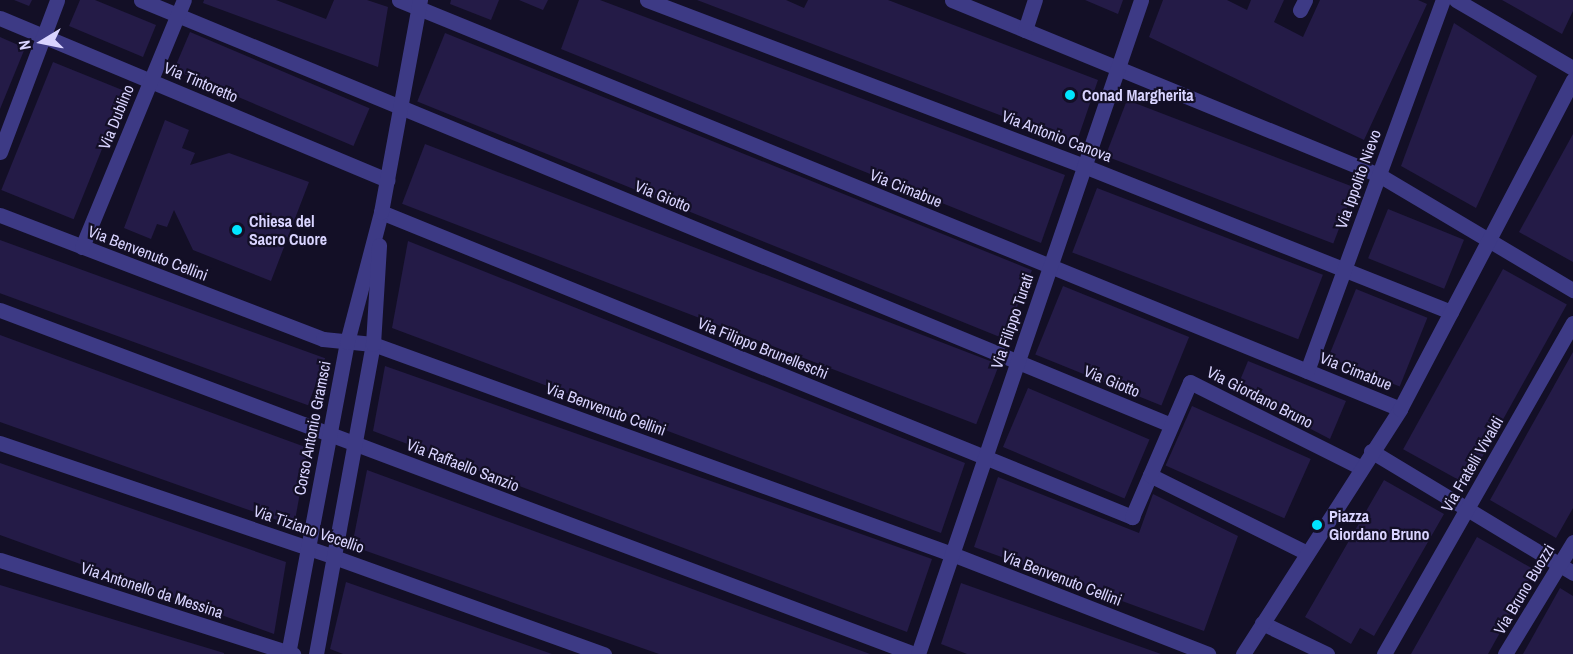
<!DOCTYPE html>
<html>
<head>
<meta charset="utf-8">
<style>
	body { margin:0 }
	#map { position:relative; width:1573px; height:654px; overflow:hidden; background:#130f26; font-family:"Archivo Narrow",sans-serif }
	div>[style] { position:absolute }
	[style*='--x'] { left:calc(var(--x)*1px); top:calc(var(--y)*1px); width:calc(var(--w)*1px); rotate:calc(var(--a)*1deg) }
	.building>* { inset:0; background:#241b47; transform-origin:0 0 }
	.minor>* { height:15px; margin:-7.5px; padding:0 7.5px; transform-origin:7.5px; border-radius:7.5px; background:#3d3a85 }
	.dots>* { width:16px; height:16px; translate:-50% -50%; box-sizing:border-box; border:3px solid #130f26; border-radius:50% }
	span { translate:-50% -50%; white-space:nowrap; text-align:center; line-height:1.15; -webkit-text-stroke:4.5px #130f26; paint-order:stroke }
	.street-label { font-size:16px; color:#d9d4ff }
	.poi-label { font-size:16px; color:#d9d4ff; font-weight:700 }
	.left { translate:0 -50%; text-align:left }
	.north { position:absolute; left:12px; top:12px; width:60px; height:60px; -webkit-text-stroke:4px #130f26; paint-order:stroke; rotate:260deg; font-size:16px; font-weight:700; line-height:24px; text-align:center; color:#d9d4ff }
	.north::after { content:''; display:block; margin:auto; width:21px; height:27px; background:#d9d4ff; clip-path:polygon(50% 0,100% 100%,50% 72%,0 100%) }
</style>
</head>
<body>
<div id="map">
	<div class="building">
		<div style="clip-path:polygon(14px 0,32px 0,29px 6px)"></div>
		<div style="clip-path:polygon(80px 0,95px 0,156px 25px,143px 57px,69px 26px)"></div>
		<div style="clip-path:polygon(204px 0,276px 0,326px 19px,334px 0,367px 0,388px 7px,378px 67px,203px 3px)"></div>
		<div style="clip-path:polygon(451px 0,499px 0,491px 20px,450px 4px)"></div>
		<div style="clip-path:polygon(519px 0,548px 0,543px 10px)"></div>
		<div style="clip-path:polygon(579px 0,600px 0,1065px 175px,1041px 243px,561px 49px)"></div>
		<div style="clip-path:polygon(697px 0,786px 0,804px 8px,808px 0,888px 0,1098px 80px,1076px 144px)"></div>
		<div style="clip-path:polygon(1085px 0,1123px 0,1118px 14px)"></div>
		<div style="clip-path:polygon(1163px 0,1227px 0,1247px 10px,1251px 0,1284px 0,1274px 22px,1303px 37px,1320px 0,1418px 0,1427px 4px,1364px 140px,1149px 37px)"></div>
		<div style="clip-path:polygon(1502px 0,1573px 0,1573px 11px,1562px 34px)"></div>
		<div style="clip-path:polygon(1454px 23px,1537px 76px,1476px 208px,1401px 166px)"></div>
		<div style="left:190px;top:32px;width:195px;height:41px;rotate:23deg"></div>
		<div style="left:445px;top:33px;width:633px;height:74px;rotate:22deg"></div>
		<div style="clip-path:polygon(0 37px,25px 48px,0 109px)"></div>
		<div style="left:53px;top:62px;width:78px;height:138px;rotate:22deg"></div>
		<div style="left:1127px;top:100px;width:244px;height:60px;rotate:21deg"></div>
		<div style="clip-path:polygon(165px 120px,189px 130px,182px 148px,195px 153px,190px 165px,229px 153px,309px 182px,271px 281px,193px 250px,174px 210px,167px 227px,157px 224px,151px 239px,124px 228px)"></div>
		<div style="clip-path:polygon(1573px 134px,1573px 262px,1519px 232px)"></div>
		<div style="left:425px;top:144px;width:615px;height:64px;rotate:21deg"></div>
		<div style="left:1097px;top:188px;width:242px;height:69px;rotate:21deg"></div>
		<div style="left:1388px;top:209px;width:82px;height:53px;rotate:22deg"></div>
		<div style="left:0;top:240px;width:346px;height:50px;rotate:20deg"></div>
		<div style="clip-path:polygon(408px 241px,965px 463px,941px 533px,392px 328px)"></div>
		<div style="left:1503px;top:269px;width:73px;height:206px;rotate:29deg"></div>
		<div style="left:1063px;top:286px;width:136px;height:74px;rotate:22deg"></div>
		<div style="left:1356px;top:289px;width:77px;height:74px;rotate:22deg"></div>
		<div style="clip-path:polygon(0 335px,308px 448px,294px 526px,0 422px)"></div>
		<div style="clip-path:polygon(1573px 352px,1573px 508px,1556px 538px,1490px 500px)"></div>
		<div style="clip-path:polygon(1248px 361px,1346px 401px,1330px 439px,1236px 390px)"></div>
		<div style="clip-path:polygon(385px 366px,932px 559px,907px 632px,373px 431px)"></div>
		<div style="left:1028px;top:388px;width:132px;height:64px;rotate:23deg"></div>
		<div style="left:1192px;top:406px;width:130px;height:65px;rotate:24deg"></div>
		<div style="clip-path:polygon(0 463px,286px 562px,274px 634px,0 535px)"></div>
		<div style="clip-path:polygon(367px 470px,870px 654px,659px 654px,352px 546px)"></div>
		<div style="clip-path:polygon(998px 477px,1139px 533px,1153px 494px,1238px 536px,1204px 631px,974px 547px)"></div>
		<div style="clip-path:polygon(1384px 480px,1444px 514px,1374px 636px,1360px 628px,1351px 644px,1305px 617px)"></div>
		<div style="clip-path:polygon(1477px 537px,1535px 570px,1488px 654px,1411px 654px)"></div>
		<div style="clip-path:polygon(346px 582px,552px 654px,343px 654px,330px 649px)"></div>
		<div style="clip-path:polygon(961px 583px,1161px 654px,967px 654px,941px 644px)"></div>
		<div style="clip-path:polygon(0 585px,224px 653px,224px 654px,0 654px)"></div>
		<div style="clip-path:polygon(1560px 588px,1573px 596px,1573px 654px,1523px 654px)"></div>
	</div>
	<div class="minor">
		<div style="--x:141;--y:0;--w:1114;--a:22.42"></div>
		<div style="--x:399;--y:0;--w:1081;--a:22.22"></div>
		<div style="--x:647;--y:0;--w:467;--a:20.8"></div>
		<div style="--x:1084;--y:166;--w:395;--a:21.7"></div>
		<div style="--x:952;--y:0;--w:461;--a:22.3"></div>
		<div style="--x:1379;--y:175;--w:226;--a:30.7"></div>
		<div style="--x:1456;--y:0;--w:135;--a:30.2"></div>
		<div style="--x:1300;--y:10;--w:11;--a:-63"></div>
		<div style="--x:0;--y:18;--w:420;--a:22.7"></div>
		<div style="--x:1025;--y:30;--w:32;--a:-72"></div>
		<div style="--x:0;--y:152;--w:162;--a:-69.4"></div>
		<div style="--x:381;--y:212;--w:811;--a:22.1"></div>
		<div style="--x:1132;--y:517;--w:46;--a:-66.8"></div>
		<div style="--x:0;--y:215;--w:346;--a:21"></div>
		<div style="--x:323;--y:339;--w:50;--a:5.7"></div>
		<div style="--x:373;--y:344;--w:616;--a:19.94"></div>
		<div style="--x:952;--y:554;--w:275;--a:21.3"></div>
		<div style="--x:82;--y:247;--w:267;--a:-67.6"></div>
		<div style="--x:0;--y:310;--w:977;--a:20.62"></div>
		<div style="--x:1307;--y:371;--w:395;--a:-69.9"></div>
		<div style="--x:0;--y:443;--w:353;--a:18.8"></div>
		<div style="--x:334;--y:557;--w:287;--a:19.8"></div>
		<div style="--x:1371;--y:451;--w:236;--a:31.1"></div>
		<div style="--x:1307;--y:553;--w:175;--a:-153.6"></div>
		<div style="--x:1150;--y:475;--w:101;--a:-66.7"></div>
		<div style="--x:1190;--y:382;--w:190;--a:26.6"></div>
		<div style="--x:0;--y:560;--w:308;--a:17.8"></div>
		<div style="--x:1262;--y:623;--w:72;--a:25.5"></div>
		<div style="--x:288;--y:654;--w:318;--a:-79.3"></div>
		<div style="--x:347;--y:342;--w:134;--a:-75.3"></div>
		<div style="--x:381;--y:212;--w:216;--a:-79.6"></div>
		<div style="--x:316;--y:654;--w:315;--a:-79.6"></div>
		<div style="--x:373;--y:344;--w:99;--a:-86.5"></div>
		<div style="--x:918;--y:654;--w:691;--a:-71.17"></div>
		<div style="--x:1243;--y:654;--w:291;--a:-57.3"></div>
		<div style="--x:1400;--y:409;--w:372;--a:-62.3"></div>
		<div style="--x:1384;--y:654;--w:381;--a:-60.3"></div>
		<div style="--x:1505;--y:654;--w:131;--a:-58.7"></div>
	</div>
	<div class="dots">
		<div style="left:1070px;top:95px;background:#00e5ff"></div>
		<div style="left:237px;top:230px;background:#00e5ff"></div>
		<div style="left:1317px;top:525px;background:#00e5ff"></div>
	</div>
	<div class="street-label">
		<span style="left:201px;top:82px;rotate:23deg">Via Tintoretto</span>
		<span style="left:116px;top:117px;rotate:-68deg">Via Dublino</span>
		<span style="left:1057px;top:136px;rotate:21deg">Via Antonio Canova</span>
		<span style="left:1358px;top:179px;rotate:-70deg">Via Ippolito Nievo</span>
		<span style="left:906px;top:188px;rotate:22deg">Via Cimabue</span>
		<span style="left:663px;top:196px;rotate:22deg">Via Giotto</span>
		<span style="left:148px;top:253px;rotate:21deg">Via Benvenuto Cellini</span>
		<span style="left:1012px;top:321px;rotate:-71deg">Via Filippo Turati</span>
		<span style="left:763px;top:348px;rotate:22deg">Via Filippo Brunelleschi</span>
		<span style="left:1356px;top:371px;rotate:22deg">Via Cimabue</span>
		<span style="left:1112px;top:381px;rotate:22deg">Via Giotto</span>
		<span style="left:1260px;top:397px;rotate:27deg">Via Giordano Bruno</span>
		<span style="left:606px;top:409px;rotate:20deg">Via Benvenuto Cellini</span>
		<span style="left:312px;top:428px;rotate:-79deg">Corso Antonio Gramsci</span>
		<span style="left:1472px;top:464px;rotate:-60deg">Via Fratelli Vivaldi</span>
		<span style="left:463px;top:465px;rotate:21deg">Via Raffaello Sanzio</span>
		<span style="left:309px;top:529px;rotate:19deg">Via Tiziano Vecellio</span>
		<span style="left:1062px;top:578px;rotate:21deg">Via Benvenuto Cellini</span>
		<span style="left:1524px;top:589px;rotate:-59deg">Via Bruno Buozzi</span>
		<span style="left:152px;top:590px;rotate:18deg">Via Antonello da Messina</span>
	</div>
	<div class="poi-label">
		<span class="left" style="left:1082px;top:95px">Conad Margherita</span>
		<span class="left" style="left:249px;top:230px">Chiesa del<br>Sacro Cuore</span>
		<span class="left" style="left:1329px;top:525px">Piazza<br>Giordano Bruno</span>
	</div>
	<div class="north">N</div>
</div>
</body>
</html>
